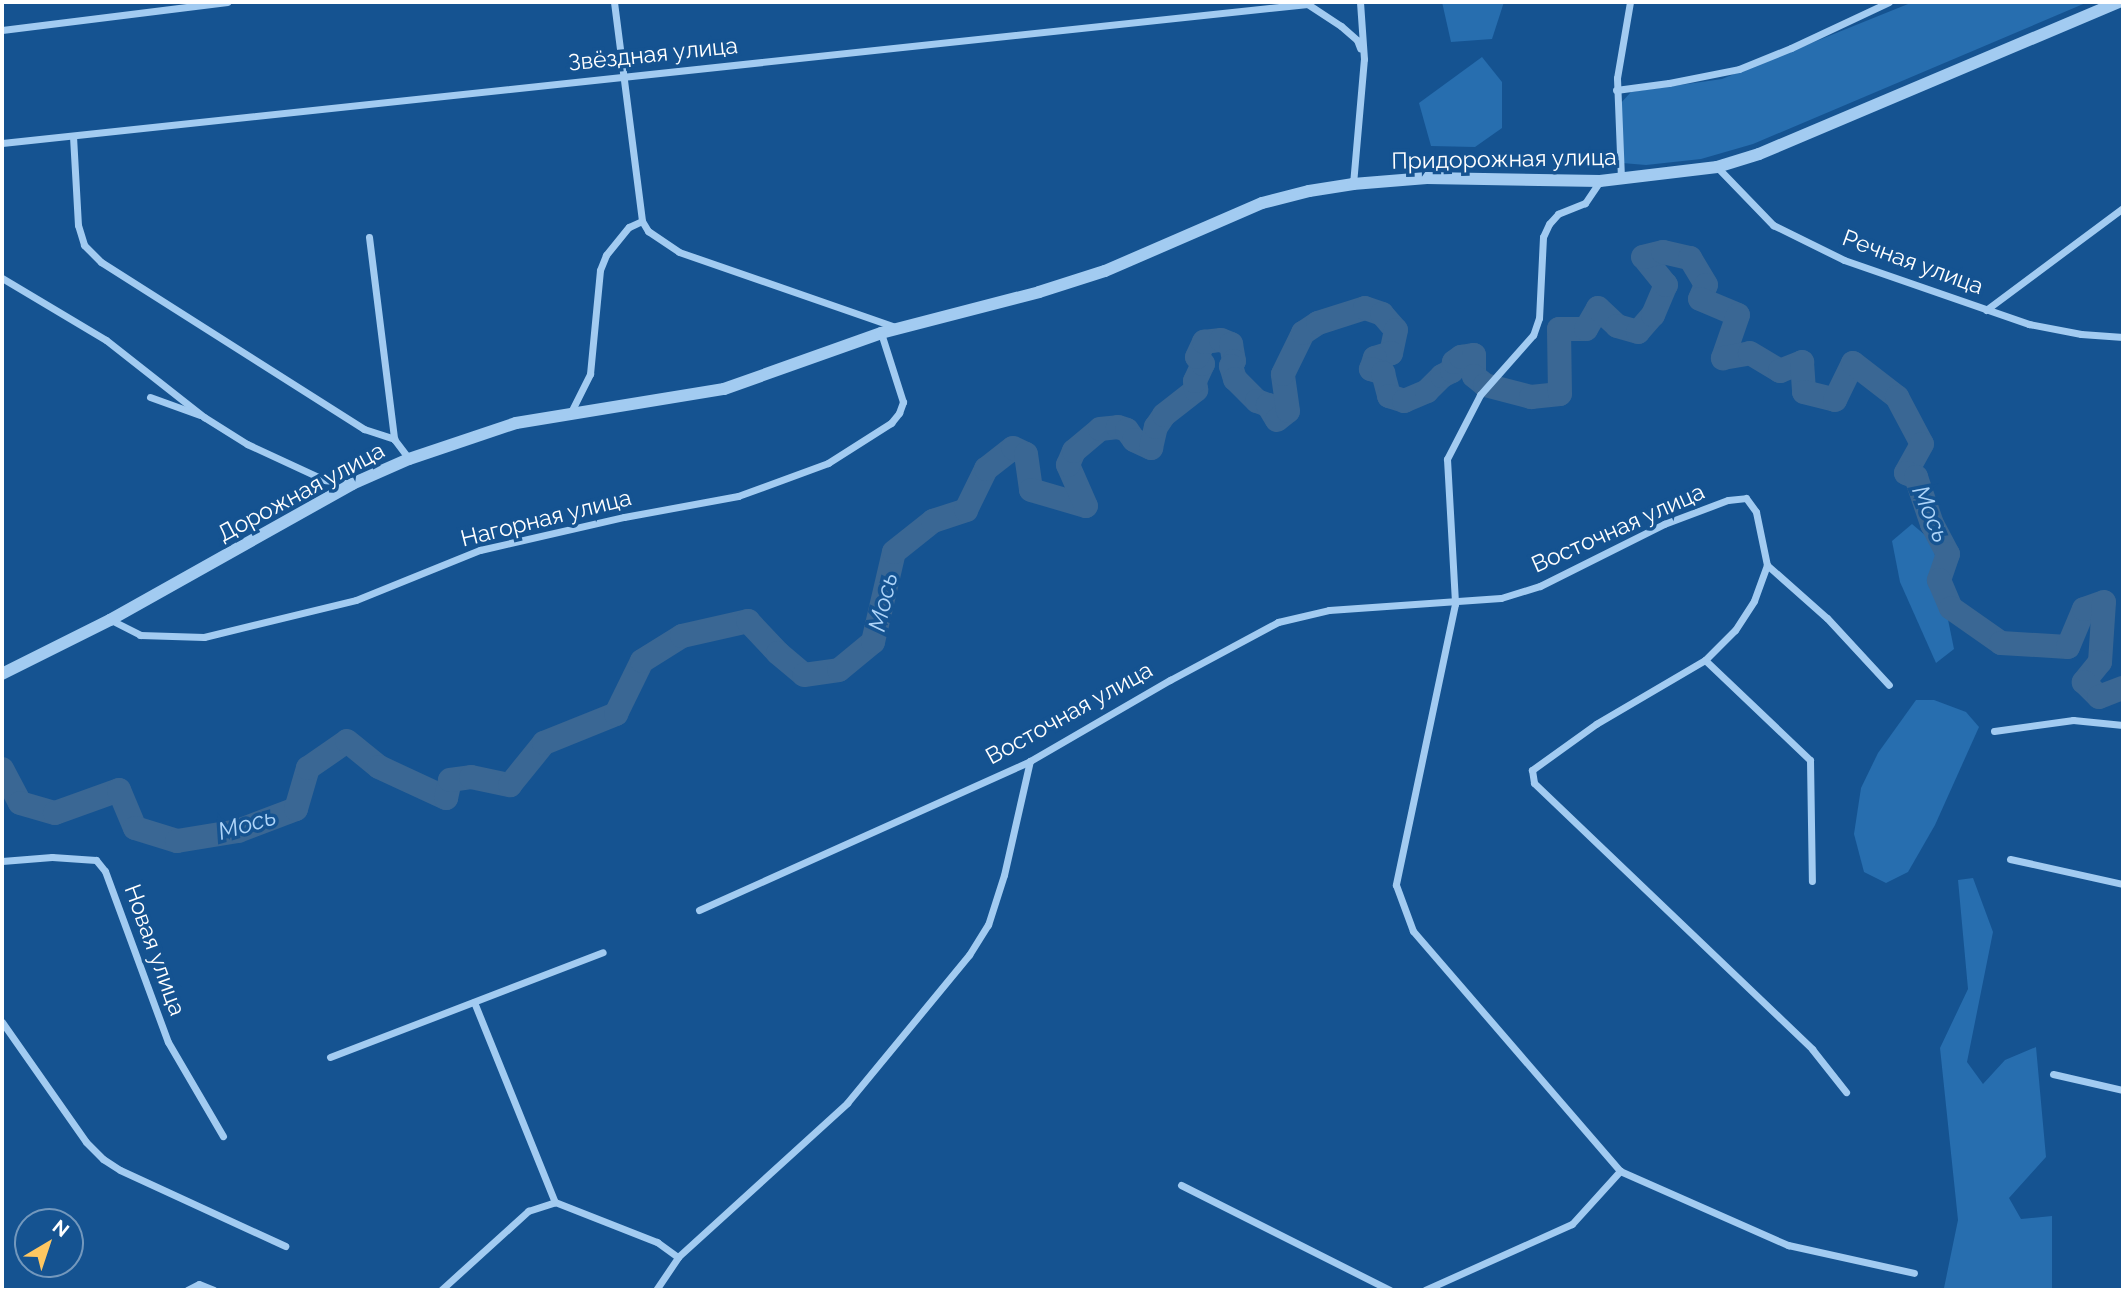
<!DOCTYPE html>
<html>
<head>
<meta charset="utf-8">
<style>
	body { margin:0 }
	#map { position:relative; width:2125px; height:1292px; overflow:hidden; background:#155391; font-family:Raleway,sans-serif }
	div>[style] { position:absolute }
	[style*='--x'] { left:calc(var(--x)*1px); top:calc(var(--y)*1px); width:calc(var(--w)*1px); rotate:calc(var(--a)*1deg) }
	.green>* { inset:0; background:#276eaf }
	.river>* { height:24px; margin:-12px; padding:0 12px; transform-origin:12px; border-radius:12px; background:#3a6794 }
	.minor>* { height:7px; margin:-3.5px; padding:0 3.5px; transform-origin:3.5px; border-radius:3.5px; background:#a2cbf1 }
	.tertiary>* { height:12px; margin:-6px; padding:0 6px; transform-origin:6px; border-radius:6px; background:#a2cbf1 }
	span { translate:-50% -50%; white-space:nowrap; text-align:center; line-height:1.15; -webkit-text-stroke:7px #155391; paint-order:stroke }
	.street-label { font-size:23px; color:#fff }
	.water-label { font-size:24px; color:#aed4f8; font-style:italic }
	.frame { position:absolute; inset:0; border:4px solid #fff; pointer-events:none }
	.north { position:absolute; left:14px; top:1208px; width:70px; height:70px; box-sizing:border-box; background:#155391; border:2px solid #7398bd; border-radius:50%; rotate:39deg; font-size:19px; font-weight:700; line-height:28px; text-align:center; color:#fff }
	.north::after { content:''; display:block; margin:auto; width:24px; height:32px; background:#ffc761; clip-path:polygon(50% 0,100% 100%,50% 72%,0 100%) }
</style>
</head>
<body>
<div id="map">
	<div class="green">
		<div style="clip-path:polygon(1442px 2px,1504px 2px,1492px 39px,1451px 42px)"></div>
		<div style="clip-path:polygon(1913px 2px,2088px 2px,1753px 144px,1701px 159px,1646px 165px,1622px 163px,1620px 104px,1631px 92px,1722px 79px)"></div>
		<div style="clip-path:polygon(1482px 57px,1502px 82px,1502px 128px,1475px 147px,1431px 146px,1419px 103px)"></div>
		<div style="clip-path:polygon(1912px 524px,1932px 541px,1954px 649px,1936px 663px,1900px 582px,1892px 541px)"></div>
		<div style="clip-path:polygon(1916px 700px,1934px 700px,1966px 712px,1979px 727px,1935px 825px,1908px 872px,1886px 883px,1864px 872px,1854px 834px,1861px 788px,1878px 753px)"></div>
		<div style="clip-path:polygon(1973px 878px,1993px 932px,1967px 1062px,1983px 1084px,2005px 1060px,2036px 1047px,2046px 1157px,2009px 1198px,2021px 1219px,2052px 1216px,2052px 1290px,1944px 1288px,1958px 1220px,1940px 1048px,1968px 989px,1958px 880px)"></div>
	</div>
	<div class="river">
		<div style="--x:2;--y:769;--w:38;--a:62"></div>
		<div style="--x:20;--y:803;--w:36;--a:16"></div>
		<div style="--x:55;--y:813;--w:68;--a:-19.8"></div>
		<div style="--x:119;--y:790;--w:41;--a:67.2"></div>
		<div style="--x:135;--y:828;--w:44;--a:17.2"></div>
		<div style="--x:177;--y:841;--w:62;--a:-9.3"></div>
		<div style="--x:238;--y:831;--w:62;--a:-20.8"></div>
		<div style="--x:296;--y:809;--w:43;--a:-73.7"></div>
		<div style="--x:308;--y:768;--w:47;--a:-34.7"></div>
		<div style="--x:347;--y:741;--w:41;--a:39.1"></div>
		<div style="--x:379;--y:767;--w:74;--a:24.8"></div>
		<div style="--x:446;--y:798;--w:18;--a:-77"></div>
		<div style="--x:450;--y:780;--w:21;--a:-8"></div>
		<div style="--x:471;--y:777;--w:40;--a:12"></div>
		<div style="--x:510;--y:785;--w:54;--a:-51"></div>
		<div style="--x:544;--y:743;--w:78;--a:-21.9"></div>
		<div style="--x:616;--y:714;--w:59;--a:-63.9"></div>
		<div style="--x:642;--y:661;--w:47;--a:-32"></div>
		<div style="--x:682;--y:636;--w:68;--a:-12.8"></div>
		<div style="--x:748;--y:621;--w:44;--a:46.8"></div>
		<div style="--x:778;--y:653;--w:34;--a:40"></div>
		<div style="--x:804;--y:675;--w:35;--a:-8"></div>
		<div style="--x:839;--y:670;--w:44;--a:-39.5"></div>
		<div style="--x:873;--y:642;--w:92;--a:-76.9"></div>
		<div style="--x:894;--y:552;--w:50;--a:-38.5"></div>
		<div style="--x:933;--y:521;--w:35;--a:-18"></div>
		<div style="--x:966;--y:510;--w:46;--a:-64"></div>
		<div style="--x:986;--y:469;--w:34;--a:-38"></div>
		<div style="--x:1013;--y:448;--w:14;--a:25"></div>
		<div style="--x:1026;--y:454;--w:36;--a:82"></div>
		<div style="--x:1031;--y:490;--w:57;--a:16.2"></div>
		<div style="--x:1086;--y:506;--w:45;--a:-113.7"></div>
		<div style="--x:1068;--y:465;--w:15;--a:-67"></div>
		<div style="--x:1074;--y:451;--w:34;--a:-40"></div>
		<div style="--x:1100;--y:429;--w:18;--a:-6"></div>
		<div style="--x:1118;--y:427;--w:9;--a:18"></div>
		<div style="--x:1127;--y:430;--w:12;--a:55"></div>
		<div style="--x:1134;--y:440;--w:19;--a:25"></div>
		<div style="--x:1151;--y:448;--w:22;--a:-77"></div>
		<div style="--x:1156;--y:427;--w:14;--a:-56"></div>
		<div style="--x:1164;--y:415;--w:41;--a:-38"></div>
		<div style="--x:1196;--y:390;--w:9;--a:-96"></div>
		<div style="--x:1195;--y:381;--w:19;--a:-65"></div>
		<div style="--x:1203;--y:364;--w:9;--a:-131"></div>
		<div style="--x:1197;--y:357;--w:17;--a:-65"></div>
		<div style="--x:1204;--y:342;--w:17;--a:-7"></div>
		<div style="--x:1221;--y:340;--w:11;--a:22"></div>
		<div style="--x:1231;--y:344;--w:17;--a:80"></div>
		<div style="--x:1234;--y:361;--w:6;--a:121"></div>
		<div style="--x:1231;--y:366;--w:14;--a:73"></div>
		<div style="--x:1235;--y:379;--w:31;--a:45"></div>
		<div style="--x:1257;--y:401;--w:12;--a:20"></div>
		<div style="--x:1268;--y:405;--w:17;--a:59"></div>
		<div style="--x:1277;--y:420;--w:14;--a:-39"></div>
		<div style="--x:1288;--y:411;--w:37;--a:-98"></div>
		<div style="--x:1283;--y:374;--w:46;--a:-64"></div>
		<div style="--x:1303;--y:333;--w:18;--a:-34"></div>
		<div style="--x:1318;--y:323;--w:49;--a:-17.7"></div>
		<div style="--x:1365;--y:308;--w:18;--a:19"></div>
		<div style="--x:1382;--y:314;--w:21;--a:49"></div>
		<div style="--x:1396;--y:330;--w:24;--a:102"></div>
		<div style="--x:1391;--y:353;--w:17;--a:163"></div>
		<div style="--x:1375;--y:358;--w:12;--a:110"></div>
		<div style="--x:1371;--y:369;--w:13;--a:18"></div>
		<div style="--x:1383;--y:373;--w:24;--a:75"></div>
		<div style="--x:1389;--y:396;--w:16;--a:18"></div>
		<div style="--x:1404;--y:401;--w:25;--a:-23"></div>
		<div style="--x:1427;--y:391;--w:21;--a:-45"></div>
		<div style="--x:1442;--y:376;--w:11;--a:-27"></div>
		<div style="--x:1452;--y:371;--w:9;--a:-77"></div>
		<div style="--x:1454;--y:362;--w:9;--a:-36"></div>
		<div style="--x:1461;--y:357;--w:13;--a:-9"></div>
		<div style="--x:1474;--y:355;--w:21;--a:90"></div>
		<div style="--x:1474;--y:376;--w:14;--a:39"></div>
		<div style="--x:1485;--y:385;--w:48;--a:14.6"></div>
		<div style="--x:1531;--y:397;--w:29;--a:-6"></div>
		<div style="--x:1560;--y:394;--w:65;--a:-90.9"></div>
		<div style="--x:1559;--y:329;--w:27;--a:0"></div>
		<div style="--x:1586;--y:329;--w:24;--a:-60"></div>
		<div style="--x:1598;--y:308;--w:26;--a:43"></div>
		<div style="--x:1617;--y:326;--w:22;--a:16"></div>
		<div style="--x:1638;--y:332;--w:23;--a:-49"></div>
		<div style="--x:1653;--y:315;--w:33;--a:-67"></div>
		<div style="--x:1666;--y:285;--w:36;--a:-129"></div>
		<div style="--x:1643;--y:257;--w:21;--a:-14"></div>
		<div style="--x:1663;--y:252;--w:28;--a:13"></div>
		<div style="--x:1690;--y:258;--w:31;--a:59"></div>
		<div style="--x:1706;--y:285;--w:15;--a:113"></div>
		<div style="--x:1700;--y:299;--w:41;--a:22.8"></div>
		<div style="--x:1738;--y:315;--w:46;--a:109.2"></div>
		<div style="--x:1723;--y:358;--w:27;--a:-10"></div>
		<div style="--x:1750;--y:353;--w:35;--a:31"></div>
		<div style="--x:1780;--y:371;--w:24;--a:-22"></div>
		<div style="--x:1802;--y:362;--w:30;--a:86"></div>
		<div style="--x:1804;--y:392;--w:32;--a:14"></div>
		<div style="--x:1835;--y:400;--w:41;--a:-64.1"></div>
		<div style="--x:1853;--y:363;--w:56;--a:37.7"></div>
		<div style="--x:1897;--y:397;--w:53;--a:62"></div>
		<div style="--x:1922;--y:444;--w:33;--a:119"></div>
		<div style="--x:1906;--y:473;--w:11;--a:22"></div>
		<div style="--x:1916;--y:477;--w:50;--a:71.2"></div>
		<div style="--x:1932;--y:524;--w:34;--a:62"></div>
		<div style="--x:1948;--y:554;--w:28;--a:109"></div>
		<div style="--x:1939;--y:580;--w:30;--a:67"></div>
		<div style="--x:1951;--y:608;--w:61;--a:35"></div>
		<div style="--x:2001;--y:643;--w:67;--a:3.4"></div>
		<div style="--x:2068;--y:647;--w:41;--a:-67.2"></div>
		<div style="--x:2084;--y:609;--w:21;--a:-19"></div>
		<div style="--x:2104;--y:602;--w:60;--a:93.8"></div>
		<div style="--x:2100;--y:662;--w:26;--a:129"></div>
		<div style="--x:2084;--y:682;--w:21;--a:45"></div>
		<div style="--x:2099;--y:697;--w:26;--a:-21"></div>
	</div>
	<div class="minor">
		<div style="--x:614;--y:2;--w:221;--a:82.7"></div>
		<div style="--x:642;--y:221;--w:12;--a:59"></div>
		<div style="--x:648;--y:231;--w:37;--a:34"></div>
		<div style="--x:679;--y:252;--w:229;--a:19.1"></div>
		<div style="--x:1306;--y:3;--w:42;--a:33.3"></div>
		<div style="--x:1341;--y:26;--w:21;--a:41"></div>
		<div style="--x:1357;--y:40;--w:9;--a:69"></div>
		<div style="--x:2;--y:30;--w:227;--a:-7.1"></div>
		<div style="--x:1616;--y:90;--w:53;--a:-7.5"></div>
		<div style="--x:1669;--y:83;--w:71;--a:-11.3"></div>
		<div style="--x:1739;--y:69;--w:56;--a:-22"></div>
		<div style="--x:1791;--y:48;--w:108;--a:-25.1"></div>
		<div style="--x:73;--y:136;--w:89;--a:86.8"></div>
		<div style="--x:78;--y:225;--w:21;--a:73"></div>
		<div style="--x:84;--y:245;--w:24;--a:45"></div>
		<div style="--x:101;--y:262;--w:312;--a:32.4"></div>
		<div style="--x:364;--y:429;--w:32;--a:18"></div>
		<div style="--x:2;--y:143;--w:1313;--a:-6.08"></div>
		<div style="--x:1717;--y:167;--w:81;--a:46"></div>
		<div style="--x:1773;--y:225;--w:79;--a:26.2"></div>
		<div style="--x:1844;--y:260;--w:196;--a:19.1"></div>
		<div style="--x:2029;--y:324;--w:53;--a:10.9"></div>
		<div style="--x:2081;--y:334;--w:42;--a:4.1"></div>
		<div style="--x:1621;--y:178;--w:100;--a:-92.3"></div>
		<div style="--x:1617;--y:78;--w:77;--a:-80.3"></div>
		<div style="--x:1600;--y:181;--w:27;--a:124"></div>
		<div style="--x:1585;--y:203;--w:29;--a:158"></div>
		<div style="--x:1558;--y:214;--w:13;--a:132"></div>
		<div style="--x:1549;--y:224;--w:14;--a:115"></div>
		<div style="--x:1543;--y:237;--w:81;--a:92.8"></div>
		<div style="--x:1539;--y:318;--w:18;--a:109"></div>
		<div style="--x:1533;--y:335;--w:80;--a:131.5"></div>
		<div style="--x:1480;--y:395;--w:72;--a:117.3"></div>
		<div style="--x:1447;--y:459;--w:145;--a:86.8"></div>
		<div style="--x:1455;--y:604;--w:287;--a:101.9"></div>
		<div style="--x:1396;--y:885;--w:49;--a:69.7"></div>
		<div style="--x:1413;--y:931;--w:317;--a:49.2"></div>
		<div style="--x:1620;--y:1171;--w:184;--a:23.8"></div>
		<div style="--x:1788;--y:1245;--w:129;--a:12.5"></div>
		<div style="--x:1353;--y:184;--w:125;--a:-85"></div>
		<div style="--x:1364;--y:59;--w:57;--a:-94"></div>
		<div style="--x:369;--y:237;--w:204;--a:82.9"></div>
		<div style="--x:394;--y:439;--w:25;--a:53"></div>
		<div style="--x:2;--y:278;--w:121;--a:30.8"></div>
		<div style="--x:106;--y:340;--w:125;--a:38.2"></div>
		<div style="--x:204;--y:417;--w:51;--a:32.1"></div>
		<div style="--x:247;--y:444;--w:86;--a:24.8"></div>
		<div style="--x:325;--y:480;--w:26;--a:9"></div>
		<div style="--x:1986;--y:310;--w:171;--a:-36.7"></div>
		<div style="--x:150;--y:397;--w:53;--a:19.8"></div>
		<div style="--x:570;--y:414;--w:45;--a:-63.4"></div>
		<div style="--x:590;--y:374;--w:104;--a:-84.5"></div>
		<div style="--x:600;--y:270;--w:16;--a:-68"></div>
		<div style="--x:606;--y:255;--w:36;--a:-51"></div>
		<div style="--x:629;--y:227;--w:14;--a:-25"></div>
		<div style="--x:1767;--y:565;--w:80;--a:41.5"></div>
		<div style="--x:1827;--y:618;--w:91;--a:47.2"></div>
		<div style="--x:111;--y:620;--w:33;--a:27"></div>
		<div style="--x:140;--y:635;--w:64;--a:1.8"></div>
		<div style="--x:204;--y:637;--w:156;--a:-13.7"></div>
		<div style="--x:356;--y:600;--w:134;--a:-22"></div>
		<div style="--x:480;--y:550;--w:148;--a:-12.9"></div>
		<div style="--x:624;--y:517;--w:116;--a:-10.4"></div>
		<div style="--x:738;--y:496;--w:96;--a:-20.1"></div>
		<div style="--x:828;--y:463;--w:75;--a:-32.4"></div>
		<div style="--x:891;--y:423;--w:13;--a:-51"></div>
		<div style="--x:899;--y:413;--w:12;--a:-70"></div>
		<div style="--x:903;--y:402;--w:72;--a:-107.7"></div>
		<div style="--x:1705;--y:660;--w:145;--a:43.6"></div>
		<div style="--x:1810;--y:760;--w:121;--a:89.1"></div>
		<div style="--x:1994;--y:731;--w:80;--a:-7.9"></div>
		<div style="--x:2073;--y:720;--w:50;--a:5.7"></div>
		<div style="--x:2010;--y:859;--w:116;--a:12.5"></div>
		<div style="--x:2;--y:861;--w:50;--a:-4.6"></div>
		<div style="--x:52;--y:857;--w:44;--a:3.9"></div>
		<div style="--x:96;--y:860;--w:14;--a:51"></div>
		<div style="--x:105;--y:871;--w:182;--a:69.8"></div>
		<div style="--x:168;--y:1042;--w:109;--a:59.7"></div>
		<div style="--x:699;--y:910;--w:363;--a:-24.2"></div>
		<div style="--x:1030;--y:761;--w:162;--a:-30.1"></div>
		<div style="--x:1170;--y:680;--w:123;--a:-28.2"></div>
		<div style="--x:1278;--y:622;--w:52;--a:-13.2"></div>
		<div style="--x:1329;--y:610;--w:172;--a:-4"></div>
		<div style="--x:1501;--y:598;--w:41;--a:-17.1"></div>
		<div style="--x:1540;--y:586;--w:139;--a:-26.6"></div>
		<div style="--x:1664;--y:524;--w:68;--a:-20.6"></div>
		<div style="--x:1728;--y:500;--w:18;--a:-6"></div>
		<div style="--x:1746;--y:498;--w:17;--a:54"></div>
		<div style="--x:1756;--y:512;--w:54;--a:78.3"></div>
		<div style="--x:1767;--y:565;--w:38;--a:110"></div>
		<div style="--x:1754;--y:601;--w:35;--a:123"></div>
		<div style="--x:1735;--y:630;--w:42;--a:135"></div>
		<div style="--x:1705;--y:660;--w:126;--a:149.6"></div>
		<div style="--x:1596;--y:724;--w:79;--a:144.3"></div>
		<div style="--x:1532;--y:770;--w:13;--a:81"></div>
		<div style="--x:1534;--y:783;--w:385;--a:43.7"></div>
		<div style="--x:1812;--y:1049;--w:55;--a:51.7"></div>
		<div style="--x:474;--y:1002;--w:216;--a:68"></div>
		<div style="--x:2;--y:1022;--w:146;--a:55"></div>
		<div style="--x:86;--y:1142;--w:24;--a:45"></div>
		<div style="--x:103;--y:1159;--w:20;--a:33"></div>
		<div style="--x:120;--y:1170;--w:182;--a:24.7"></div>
		<div style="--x:330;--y:1057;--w:292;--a:-21"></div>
		<div style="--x:2053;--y:1074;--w:72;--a:12.9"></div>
		<div style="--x:1181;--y:1185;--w:234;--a:26.7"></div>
		<div style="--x:187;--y:1290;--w:13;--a:-27"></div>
		<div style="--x:199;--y:1284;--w:16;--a:22"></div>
		<div style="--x:441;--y:1290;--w:118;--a:-42.2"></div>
		<div style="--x:528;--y:1211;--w:28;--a:-18"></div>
		<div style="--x:555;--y:1202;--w:110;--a:21.4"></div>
		<div style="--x:657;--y:1242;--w:26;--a:36"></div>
		<div style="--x:656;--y:1290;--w:40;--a:-56"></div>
		<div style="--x:678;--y:1257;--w:229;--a:-42.3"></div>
		<div style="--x:847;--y:1103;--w:192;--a:-50.5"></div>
		<div style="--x:969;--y:955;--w:36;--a:-58"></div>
		<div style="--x:988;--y:925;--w:52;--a:-72.3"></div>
		<div style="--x:1004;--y:875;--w:117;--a:-77.2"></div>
		<div style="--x:1425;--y:1290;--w:161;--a:-24.2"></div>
		<div style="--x:1572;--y:1224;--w:72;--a:-47.8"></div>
	</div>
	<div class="tertiary">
		<div style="--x:2;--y:674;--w:121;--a:-26.6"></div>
		<div style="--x:110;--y:620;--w:278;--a:-29.3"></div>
		<div style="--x:352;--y:484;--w:62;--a:-23.7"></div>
		<div style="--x:409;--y:459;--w:113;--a:-18.6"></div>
		<div style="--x:516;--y:423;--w:211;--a:-9.3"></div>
		<div style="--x:724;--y:389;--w:167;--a:-19.6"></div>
		<div style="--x:881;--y:333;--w:163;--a:-14.5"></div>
		<div style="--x:1039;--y:292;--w:69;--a:-17.7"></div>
		<div style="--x:1105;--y:271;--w:171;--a:-23.4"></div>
		<div style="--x:1262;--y:203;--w:49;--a:-14.3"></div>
		<div style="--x:1309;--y:191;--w:45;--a:-9"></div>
		<div style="--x:1353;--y:184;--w:74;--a:-4.6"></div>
		<div style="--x:1427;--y:178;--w:173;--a:1"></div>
		<div style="--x:1600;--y:181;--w:118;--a:-6.8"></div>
		<div style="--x:1717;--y:167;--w:44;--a:-17.2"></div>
		<div style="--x:1759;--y:154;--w:390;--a:-22.9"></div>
	</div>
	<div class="street-label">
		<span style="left:653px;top:54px;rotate:-6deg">Звёздная улица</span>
		<span style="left:1504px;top:159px;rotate:-1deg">Придорожная улица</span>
		<span style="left:1913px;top:262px;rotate:20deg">Речная улица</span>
		<span style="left:301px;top:492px;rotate:-28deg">Дорожная улица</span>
		<span style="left:546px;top:518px;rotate:-14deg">Нагорная улица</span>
		<span style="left:1618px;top:528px;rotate:-24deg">Восточная улица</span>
		<span style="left:1069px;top:713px;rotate:-29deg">Восточная улица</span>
		<span style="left:155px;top:950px;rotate:70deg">Новая улица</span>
	</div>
	<div class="water-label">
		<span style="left:1931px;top:514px;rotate:67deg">Мось</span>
		<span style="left:883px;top:602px;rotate:-77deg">Мось</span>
		<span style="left:247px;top:824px;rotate:-16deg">Мось</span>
	</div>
	<div class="frame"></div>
	<div class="north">N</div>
</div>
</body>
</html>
